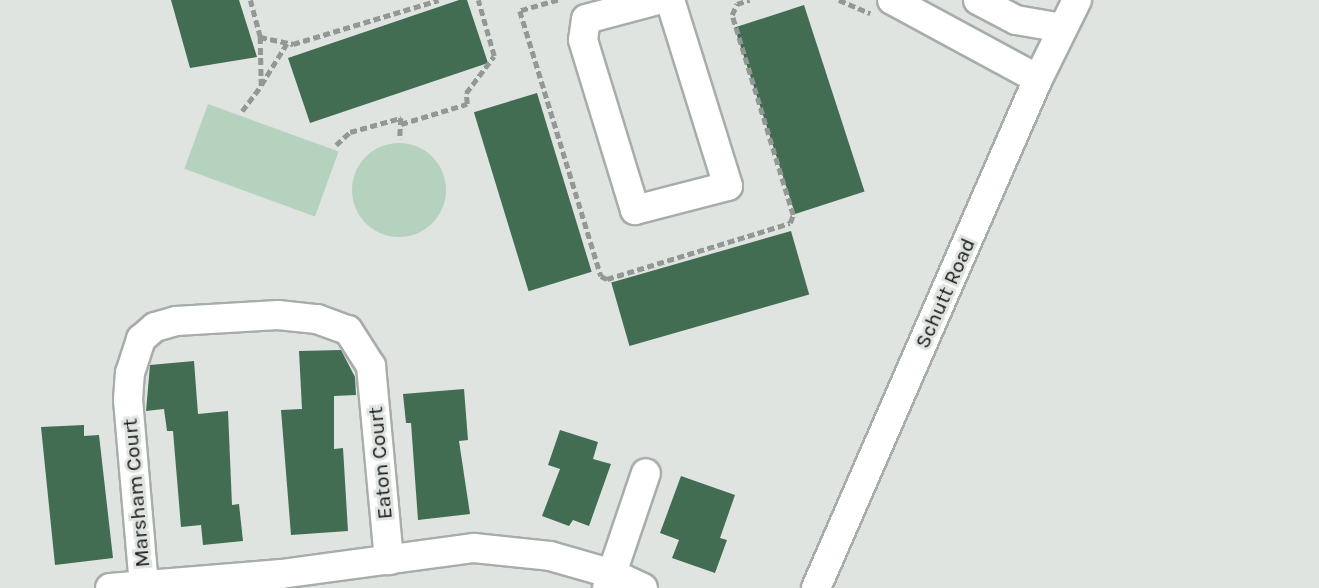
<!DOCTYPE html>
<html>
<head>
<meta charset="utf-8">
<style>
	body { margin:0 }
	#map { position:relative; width:1319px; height:588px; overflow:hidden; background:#dfe4e1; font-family:Karla,sans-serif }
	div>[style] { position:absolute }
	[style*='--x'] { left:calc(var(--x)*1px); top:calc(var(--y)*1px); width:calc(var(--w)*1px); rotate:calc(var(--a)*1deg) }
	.green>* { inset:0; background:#b4d2be; transform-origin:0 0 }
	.round { border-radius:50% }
	.building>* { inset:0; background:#426d53; transform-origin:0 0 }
	.path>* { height:4.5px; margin-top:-2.25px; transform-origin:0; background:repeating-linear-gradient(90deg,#949895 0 7px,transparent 0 10.5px) }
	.roads { filter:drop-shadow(2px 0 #a7ada9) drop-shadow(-2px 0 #a7ada9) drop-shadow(0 2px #a7ada9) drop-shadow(0 -2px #a7ada9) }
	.minor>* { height:28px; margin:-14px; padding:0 14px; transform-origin:14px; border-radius:14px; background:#fff }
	span { translate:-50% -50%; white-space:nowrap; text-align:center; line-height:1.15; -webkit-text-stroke:6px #dfe4e1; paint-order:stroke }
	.street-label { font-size:21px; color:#151715 }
</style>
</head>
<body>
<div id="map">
	<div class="green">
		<div style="left:208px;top:104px;width:139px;height:69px;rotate:20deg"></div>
		<div class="round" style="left:352px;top:143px;width:94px;height:94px"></div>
	</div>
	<div class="building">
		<div style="clip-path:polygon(171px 0,239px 0,257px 57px,190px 68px)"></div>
		<div style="clip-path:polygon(459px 0,467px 0,488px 63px,310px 123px,288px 58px)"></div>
		<div style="left:804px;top:5px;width:196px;height:73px;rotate:72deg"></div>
		<div style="left:537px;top:93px;width:187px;height:66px;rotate:73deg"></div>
		<div style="left:791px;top:231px;width:66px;height:187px;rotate:74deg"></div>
		<div style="clip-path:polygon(341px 350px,355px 377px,356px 395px,334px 396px,334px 449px,343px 448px,348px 531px,291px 535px,281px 410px,302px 409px,299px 351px)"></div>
		<div style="clip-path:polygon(194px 361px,198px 414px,228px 411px,232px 505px,239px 504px,243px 541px,203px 545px,201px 525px,181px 527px,173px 431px,167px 431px,164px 409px,146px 411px,150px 365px)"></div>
		<div style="clip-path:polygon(464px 389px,468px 440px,459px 441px,470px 514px,418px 520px,411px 423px,406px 423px,403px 394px)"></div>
		<div style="clip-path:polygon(84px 425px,84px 436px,99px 435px,113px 558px,55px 565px,41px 427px)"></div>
		<div style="clip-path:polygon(560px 430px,598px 442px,593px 459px,611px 464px,589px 526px,573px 520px,569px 526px,542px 516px,560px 469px,548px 465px)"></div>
		<div style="clip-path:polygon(681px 476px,735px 495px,720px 538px,727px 540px,715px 573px,672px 558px,679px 540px,660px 533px)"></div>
	</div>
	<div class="path">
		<div style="--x:558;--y:0;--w:40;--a:164"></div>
		<div style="--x:520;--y:11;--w:277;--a:73"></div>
		<div style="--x:601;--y:276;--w:7;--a:27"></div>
		<div style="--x:607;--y:279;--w:191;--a:-17"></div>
		<div style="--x:790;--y:223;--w:9;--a:-69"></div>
		<div style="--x:793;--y:215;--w:209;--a:-107"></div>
		<div style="--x:732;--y:15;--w:12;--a:-66"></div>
		<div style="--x:737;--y:4;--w:13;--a:-18"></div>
		<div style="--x:839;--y:0;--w:34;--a:23"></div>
		<div style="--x:260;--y:37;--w:34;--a:12"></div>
		<div style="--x:293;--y:44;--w:152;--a:-16.8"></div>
		<div style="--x:261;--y:85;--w:49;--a:-58.2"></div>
		<div style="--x:242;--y:111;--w:31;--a:-53"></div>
		<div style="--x:261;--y:86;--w:49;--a:-91.2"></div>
		<div style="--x:260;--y:37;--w:38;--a:-105"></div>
		<div style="--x:401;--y:124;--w:69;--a:-16.9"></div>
		<div style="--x:467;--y:104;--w:11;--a:-95"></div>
		<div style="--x:466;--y:93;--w:46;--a:-52.9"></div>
		<div style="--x:494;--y:56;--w:58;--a:-105.9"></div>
		<div style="--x:336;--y:145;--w:19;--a:-43"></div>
		<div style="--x:350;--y:132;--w:53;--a:-15.4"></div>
		<div style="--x:401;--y:118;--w:21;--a:93"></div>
	</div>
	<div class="roads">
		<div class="minor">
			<div style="--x:658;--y:0;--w:74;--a:165.2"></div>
			<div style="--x:586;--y:19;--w:21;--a:98"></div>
			<div style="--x:583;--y:40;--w:178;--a:73"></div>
			<div style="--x:635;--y:210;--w:96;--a:-14.5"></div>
			<div style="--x:728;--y:186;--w:195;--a:-107.3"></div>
			<div style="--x:892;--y:0;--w:166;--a:28.4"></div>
			<div style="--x:978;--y:0;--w:43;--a:27.8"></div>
			<div style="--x:1016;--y:20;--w:47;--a:9.9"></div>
			<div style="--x:144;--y:586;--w:187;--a:-94.9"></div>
			<div style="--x:128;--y:400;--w:27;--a:-86"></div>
			<div style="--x:130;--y:373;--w:36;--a:-72"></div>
			<div style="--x:141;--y:339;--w:18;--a:-41"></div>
			<div style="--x:155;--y:327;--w:22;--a:-16"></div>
			<div style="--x:176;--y:321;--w:102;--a:-3.4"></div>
			<div style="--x:278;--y:315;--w:39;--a:6"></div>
			<div style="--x:317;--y:319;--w:33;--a:20"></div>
			<div style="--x:348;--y:330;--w:43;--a:57.4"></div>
			<div style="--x:371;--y:366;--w:195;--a:84.7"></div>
			<div style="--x:110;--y:588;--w:172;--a:-4.7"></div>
			<div style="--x:281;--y:574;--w:195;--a:-7.7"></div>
			<div style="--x:474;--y:548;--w:76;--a:6"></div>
			<div style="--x:550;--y:556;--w:66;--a:15.9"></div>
			<div style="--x:613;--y:574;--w:33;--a:25"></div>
			<div style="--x:607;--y:588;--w:121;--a:-71.3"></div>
			<div style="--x:816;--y:588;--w:555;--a:-66.44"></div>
			<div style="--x:1038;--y:79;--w:88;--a:-63.7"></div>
		</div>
	</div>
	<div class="street-label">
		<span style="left:945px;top:293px;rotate:-66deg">Schutt Road</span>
		<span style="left:380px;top:463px;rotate:-95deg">Eaton Court</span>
		<span style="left:136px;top:493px;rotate:-95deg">Marsham Court</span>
	</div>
</div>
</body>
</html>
